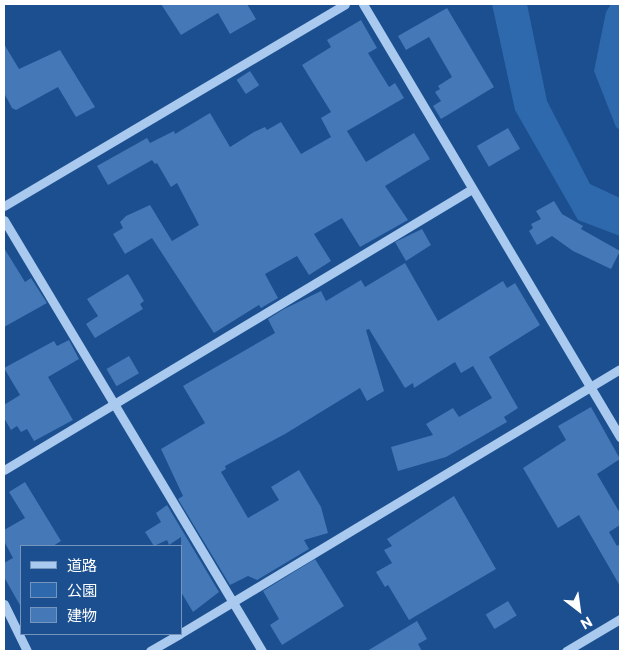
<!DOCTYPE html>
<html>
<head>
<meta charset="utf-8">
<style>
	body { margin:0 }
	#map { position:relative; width:624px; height:655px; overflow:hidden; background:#1b4f8f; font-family:Commissioner,"Noto Sans JP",sans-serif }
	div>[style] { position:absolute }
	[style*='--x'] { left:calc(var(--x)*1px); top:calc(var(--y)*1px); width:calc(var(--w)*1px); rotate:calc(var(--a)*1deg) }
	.green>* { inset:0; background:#2e69ad }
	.building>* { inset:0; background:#4478b7; transform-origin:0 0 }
	.minor>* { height:9px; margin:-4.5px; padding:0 4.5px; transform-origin:4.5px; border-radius:4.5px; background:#a9c9ee }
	span { translate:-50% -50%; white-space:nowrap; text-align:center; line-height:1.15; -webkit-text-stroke:4.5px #1b4f8f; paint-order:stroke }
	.frame { position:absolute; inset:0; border:5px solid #fff; pointer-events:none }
	.legend { position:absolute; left:20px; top:545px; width:162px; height:90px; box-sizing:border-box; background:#1b4f8f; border:1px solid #7695bc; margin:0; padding:6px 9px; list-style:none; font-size:15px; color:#fff }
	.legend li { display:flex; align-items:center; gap:10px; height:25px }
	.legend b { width:25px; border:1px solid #7695bc }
	.north { position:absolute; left:554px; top:585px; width:50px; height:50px; -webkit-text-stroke:4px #1b4f8f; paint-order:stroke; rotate:150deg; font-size:14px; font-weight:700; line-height:20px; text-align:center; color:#fff }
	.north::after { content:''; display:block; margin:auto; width:18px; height:22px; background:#fff; clip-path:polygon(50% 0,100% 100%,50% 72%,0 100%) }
</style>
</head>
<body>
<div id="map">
	<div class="green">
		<div style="clip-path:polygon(492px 4px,527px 4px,547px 101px,590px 184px,620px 198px,620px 236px,578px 220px,515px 110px)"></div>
		<div style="clip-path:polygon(611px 4px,620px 4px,620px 130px,616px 127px,594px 71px,606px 12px)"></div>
	</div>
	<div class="building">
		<div style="clip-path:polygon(161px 4px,247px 4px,256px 19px,230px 34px,218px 13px,181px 35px)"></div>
		<div style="clip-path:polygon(447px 8px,494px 87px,441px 119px,433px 106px,441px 101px,435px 92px,440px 89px,438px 86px,452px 77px,429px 37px,406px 50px,398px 36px)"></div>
		<div style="clip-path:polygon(361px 20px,377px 48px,368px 53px,389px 87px,395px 83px,404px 98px,347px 131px,366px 162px,414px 133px,430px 159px,385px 186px,408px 220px,360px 247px,342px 218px,314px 234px,331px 261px,309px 275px,297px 256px,265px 274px,278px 298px,261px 308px,259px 305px,214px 333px,152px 238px,125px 254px,113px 234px,123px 228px,120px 222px,126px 216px,150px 205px,172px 241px,199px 225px,177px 183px,171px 187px,157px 163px,155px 164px,152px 160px,108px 185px,97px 166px,147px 138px,150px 143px,174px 131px,175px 134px,210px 113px,230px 147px,254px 132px,265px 127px,267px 130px,281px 122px,301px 154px,331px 137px,321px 118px,331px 112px,302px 65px,331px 47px,327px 40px)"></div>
		<div style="clip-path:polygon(4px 44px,19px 69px,60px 50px,95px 107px,76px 117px,58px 87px,16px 110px,12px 108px,4px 93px)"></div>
		<div style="left:250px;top:71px;width:17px;height:16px;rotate:57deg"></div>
		<div style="left:508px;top:128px;width:24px;height:36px;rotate:60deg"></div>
		<div style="clip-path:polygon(554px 201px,562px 214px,583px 226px,581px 229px,620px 251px,611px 269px,573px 251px,552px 236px,537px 245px,529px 231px,533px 228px,531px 224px,541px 219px,536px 211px)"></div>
		<div style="clip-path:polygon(422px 229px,431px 245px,406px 261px,395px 242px)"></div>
		<div style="clip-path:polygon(4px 248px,25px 282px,31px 278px,47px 303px,4px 327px)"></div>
		<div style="clip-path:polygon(405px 263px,438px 321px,503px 281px,507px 288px,515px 283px,540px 325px,489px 357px,518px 408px,504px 417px,507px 422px,446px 457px,398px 471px,391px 447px,433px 435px,426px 424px,453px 408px,459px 417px,492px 398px,473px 366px,461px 373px,455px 362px,414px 388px,413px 383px,405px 388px,369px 329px,366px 330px,384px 391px,367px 401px,360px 388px,285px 434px,225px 466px,226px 469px,221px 472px,248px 518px,279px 500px,271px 487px,299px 470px,321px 507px,328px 533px,304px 540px,309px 549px,257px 580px,248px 576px,230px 585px,178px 499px,183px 496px,161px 449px,205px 423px,183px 386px,275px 333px,268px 319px,284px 309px,321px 291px,326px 301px,361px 280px,365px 287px)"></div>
		<div style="clip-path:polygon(128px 274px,144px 301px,140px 304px,143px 309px,95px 338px,86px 324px,98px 316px,87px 299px)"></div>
		<div style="clip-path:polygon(69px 340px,79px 359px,48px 377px,73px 420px,34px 441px,27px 429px,21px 432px,17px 426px,11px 430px,4px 418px,4px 405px,20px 395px,4px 368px,54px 341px,57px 346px)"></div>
		<div style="left:129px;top:356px;width:20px;height:26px;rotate:60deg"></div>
		<div style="clip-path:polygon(591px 407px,620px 459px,597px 474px,620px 513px,620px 525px,609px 532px,617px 546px,620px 544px,620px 586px,579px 515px,558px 528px,523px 468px,566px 440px,558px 426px)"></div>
		<div style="clip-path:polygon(25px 482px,61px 541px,53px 546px,21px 546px,21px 607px,4px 577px,4px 563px,13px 558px,4px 541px,4px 530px,25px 518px,9px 492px)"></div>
		<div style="clip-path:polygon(454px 496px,496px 569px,409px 620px,388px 585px,385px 587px,376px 572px,392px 563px,384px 550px,392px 546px,387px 539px)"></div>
		<div style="clip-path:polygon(167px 505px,219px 592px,193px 612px,181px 592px,181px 537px,169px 545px,167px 540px,154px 546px,145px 532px,161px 522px,156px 513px)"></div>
		<div style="clip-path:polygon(315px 559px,344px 606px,282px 645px,270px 625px,279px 619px,263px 591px)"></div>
		<div style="left:508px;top:601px;width:17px;height:26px;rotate:59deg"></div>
		<div style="clip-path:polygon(417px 621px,427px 639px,418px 644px,422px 651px,367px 651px)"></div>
	</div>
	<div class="minor">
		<div style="--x:363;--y:4;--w:504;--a:59.31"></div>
		<div style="--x:4;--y:206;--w:396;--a:-30.6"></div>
		<div style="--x:4;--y:220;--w:502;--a:59.09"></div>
		<div style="--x:4;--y:470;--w:546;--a:-30.98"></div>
		<div style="--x:4;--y:604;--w:52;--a:63.9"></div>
		<div style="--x:181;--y:633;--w:512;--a:-31.02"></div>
		<div style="--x:150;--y:651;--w:34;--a:-30"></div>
		<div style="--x:566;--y:651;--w:63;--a:-30.7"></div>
	</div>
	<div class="frame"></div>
	<ul class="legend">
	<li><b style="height:6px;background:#a9c9ee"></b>道路</li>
	<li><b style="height:14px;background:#2e69ad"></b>公園</li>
	<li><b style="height:14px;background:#4478b7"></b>建物</li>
	</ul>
	<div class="north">N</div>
</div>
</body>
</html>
